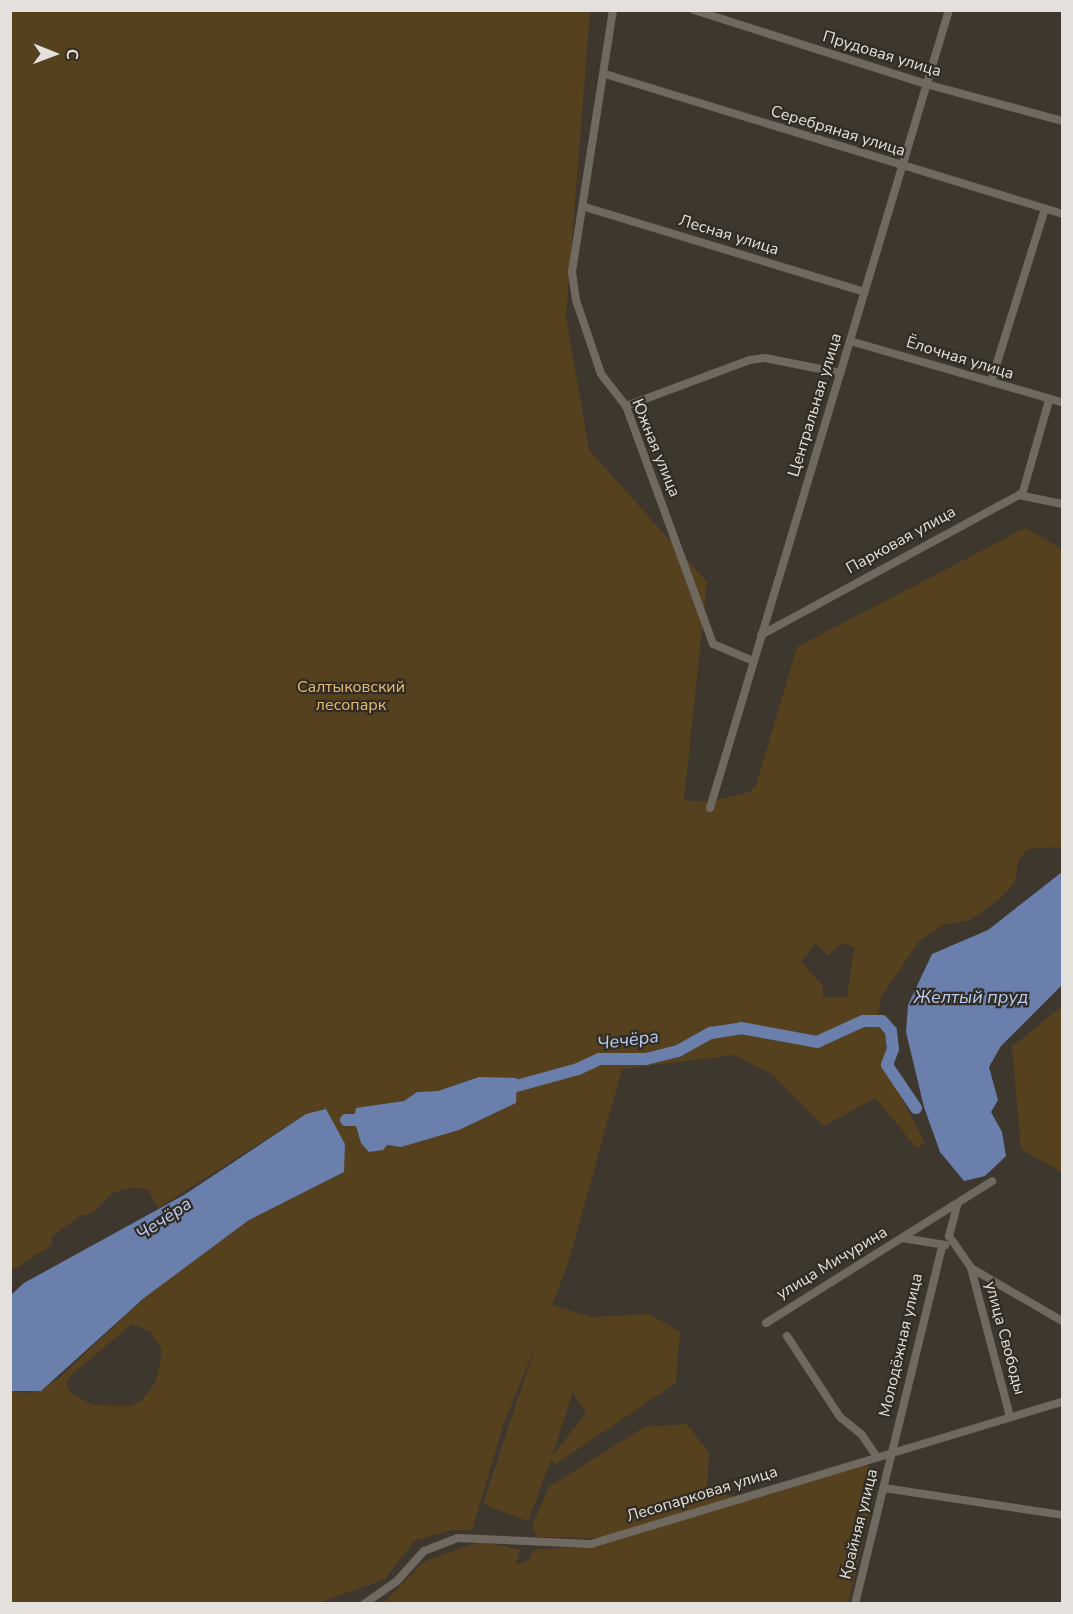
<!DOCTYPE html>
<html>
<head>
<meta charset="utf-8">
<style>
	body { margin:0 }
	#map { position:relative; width:1073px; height:1614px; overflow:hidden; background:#3d372e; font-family:"Nunito Sans",sans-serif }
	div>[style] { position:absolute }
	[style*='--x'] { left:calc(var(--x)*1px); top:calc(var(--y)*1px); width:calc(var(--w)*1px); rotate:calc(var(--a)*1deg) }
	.green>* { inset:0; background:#56411f }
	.water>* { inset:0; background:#6a7fac }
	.river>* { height:12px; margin:-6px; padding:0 6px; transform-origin:6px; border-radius:6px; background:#6a7fac }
	.minor>* { height:8px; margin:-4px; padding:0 4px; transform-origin:4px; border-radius:4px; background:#706960 }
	span { translate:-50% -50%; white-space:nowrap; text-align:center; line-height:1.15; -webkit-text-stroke:4.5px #322d24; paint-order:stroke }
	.street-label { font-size:16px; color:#e4e0db }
	.park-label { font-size:16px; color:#e7ba72 }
	.water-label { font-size:18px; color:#b9ccf6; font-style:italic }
	.frame { position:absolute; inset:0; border:12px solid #e4e0db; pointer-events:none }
	.north { position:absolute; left:24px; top:24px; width:60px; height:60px; -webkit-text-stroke:4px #322d24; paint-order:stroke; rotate:91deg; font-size:16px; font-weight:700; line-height:24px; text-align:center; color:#e4e0db }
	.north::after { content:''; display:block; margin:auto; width:21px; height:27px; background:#e4e0db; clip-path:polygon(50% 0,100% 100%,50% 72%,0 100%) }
</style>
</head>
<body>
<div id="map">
	<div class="green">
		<div style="clip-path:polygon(evenodd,10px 11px,590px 11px,566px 317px,589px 450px,707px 582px,684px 800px,708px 802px,750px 792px,756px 785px,797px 647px,1025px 528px,1062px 549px,1062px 847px,1027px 849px,1018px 861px,1015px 882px,1001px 898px,970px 920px,945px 924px,920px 940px,881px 997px,878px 1019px,886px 1036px,886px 1068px,925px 1143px,917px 1148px,875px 1098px,824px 1126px,773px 1075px,734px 1055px,622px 1069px,568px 1264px,552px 1305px,592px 1317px,649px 1314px,680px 1332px,676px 1383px,556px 1464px,551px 1460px,528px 1521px,483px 1504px,537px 1341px,503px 1426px,472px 1530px,452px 1530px,414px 1541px,385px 1579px,318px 1603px,11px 1603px,11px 1391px,28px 1393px,58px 1379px,144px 1298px,249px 1220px,344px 1172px,313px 1114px,306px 1114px,158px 1208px,148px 1190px,133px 1187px,112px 1193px,93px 1213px,80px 1216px,52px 1236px,52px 1245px,11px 1271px,10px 11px,815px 943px,828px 955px,842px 943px,854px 947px,847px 997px,823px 997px,823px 986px,801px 962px,815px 943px,10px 11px,478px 1077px,517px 1078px,516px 1103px,401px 1147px,386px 1145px,357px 1108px,404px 1101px,417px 1092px,438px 1091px,478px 1077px,10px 11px,132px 1324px,150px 1331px,162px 1351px,156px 1382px,141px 1401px,131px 1406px,92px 1405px,70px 1392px,67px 1383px,71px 1375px,132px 1324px,10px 11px,573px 1392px,586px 1413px,553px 1455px,552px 1455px,573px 1392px)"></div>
		<div style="clip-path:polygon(1062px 1006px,1062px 1173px,1021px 1149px,1012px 1047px)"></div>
		<div style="clip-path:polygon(687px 1424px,709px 1453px,707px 1487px,728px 1495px,751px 1500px,866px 1464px,874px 1473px,870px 1511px,848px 1603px,383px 1604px,424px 1562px,481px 1541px,520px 1550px,516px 1564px,530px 1559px,533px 1550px,597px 1546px,597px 1538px,537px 1537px,532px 1526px,549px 1487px,644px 1427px)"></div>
	</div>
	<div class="water">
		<div style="clip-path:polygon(1062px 872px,1062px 985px,1001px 1046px,989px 1067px,998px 1100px,991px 1112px,1002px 1132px,1006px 1156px,985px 1176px,964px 1181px,940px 1152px,924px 1107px,906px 1032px,908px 1005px,932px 954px,988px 930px)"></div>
		<div style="clip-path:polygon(479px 1077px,517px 1078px,516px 1103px,459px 1130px,401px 1147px,387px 1145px,383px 1150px,369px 1152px,361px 1143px,354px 1119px,356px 1108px,404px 1101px,417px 1092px,438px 1091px)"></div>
		<div style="clip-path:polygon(326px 1109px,345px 1144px,344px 1172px,249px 1220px,144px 1298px,41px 1391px,11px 1391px,11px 1295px,24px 1283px,184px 1195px,306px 1114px)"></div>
	</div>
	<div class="river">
		<div style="--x:502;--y:1090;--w:79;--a:-15.4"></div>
		<div style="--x:578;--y:1069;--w:23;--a:-25"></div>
		<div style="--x:599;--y:1059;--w:47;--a:0"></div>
		<div style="--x:646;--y:1059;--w:33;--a:-14"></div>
		<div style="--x:678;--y:1051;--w:38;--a:-29"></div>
		<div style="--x:711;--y:1033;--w:30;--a:-9"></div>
		<div style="--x:741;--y:1028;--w:77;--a:10.4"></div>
		<div style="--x:817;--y:1042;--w:51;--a:-24.5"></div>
		<div style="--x:863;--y:1021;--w:19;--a:0"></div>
		<div style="--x:882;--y:1021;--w:13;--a:48"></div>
		<div style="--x:891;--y:1031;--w:18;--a:84"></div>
		<div style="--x:893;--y:1049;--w:17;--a:111"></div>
		<div style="--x:887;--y:1065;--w:52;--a:56"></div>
		<div style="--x:346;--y:1120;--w:25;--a:0"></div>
	</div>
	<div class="minor">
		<div style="--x:613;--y:10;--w:265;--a:98.9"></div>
		<div style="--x:572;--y:272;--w:28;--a:82"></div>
		<div style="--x:576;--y:300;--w:78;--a:71.3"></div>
		<div style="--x:601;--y:374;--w:41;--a:52"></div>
		<div style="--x:626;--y:406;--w:253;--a:69.9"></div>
		<div style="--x:713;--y:644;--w:41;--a:22.8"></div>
		<div style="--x:694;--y:10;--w:244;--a:17.7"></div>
		<div style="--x:926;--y:84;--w:141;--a:15.2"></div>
		<div style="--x:605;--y:74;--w:478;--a:17"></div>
		<div style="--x:585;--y:207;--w:292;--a:16.9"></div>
		<div style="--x:850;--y:341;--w:221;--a:16.1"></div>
		<div style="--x:991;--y:382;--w:181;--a:-72.7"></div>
		<div style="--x:626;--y:406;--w:132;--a:-20.4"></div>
		<div style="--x:750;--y:360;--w:15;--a:-8"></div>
		<div style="--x:765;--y:358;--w:77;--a:11.2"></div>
		<div style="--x:1022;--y:495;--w:99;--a:-74.1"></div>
		<div style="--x:761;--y:635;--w:294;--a:-28.5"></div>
		<div style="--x:1019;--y:495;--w:44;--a:11.8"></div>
		<div style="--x:710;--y:808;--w:833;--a:-73.33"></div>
		<div style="--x:957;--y:1206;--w:31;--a:105"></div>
		<div style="--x:949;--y:1236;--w:39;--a:55"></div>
		<div style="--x:971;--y:1268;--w:105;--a:30.2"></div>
		<div style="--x:902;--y:1238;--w:44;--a:9.2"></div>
		<div style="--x:971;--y:1268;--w:154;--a:75.3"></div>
		<div style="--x:766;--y:1323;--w:267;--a:-32.1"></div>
		<div style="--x:787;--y:1336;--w:97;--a:56.8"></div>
		<div style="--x:840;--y:1417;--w:28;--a:39"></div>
		<div style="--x:862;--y:1435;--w:25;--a:56"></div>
		<div style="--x:884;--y:1488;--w:180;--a:8.6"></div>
		<div style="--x:364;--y:1604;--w:40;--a:-34.9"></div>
		<div style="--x:397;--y:1581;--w:40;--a:-48"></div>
		<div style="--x:424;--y:1551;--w:36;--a:-21"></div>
		<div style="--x:458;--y:1538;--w:133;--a:2.6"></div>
		<div style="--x:591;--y:1544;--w:492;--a:-16.8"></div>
		<div style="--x:855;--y:1604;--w:368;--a:-76.3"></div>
	</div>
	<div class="street-label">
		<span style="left:882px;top:54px;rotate:17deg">Прудовая улица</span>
		<span style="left:838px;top:131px;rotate:17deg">Серебряная улица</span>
		<span style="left:729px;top:235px;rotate:17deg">Лесная улица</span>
		<span style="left:960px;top:358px;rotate:17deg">Ёлочная улица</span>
		<span style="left:815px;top:405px;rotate:-73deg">Центральная улица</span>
		<span style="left:656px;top:448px;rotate:68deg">Южная улица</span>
		<span style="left:901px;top:540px;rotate:-29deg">Парковая улица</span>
		<span style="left:832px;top:1263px;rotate:-31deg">улица Мичурина</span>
		<span style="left:1005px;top:1338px;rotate:75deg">улица Свободы</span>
		<span style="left:901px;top:1345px;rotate:-77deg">Молодёжная улица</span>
		<span style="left:702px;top:1494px;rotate:-17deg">Лесопарковая улица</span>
		<span style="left:859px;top:1524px;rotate:-76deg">Крайняя улица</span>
	</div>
	<div class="park-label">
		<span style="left:351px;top:696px">Салтыковский<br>лесопарк</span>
	</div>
	<div class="water-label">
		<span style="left:971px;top:997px">Желтый пруд</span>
		<span style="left:628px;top:1040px;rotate:-7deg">Чечёра</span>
		<span style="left:164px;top:1219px;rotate:-34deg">Чечёра</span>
	</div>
	<div class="frame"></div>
	<div class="north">С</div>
</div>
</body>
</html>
